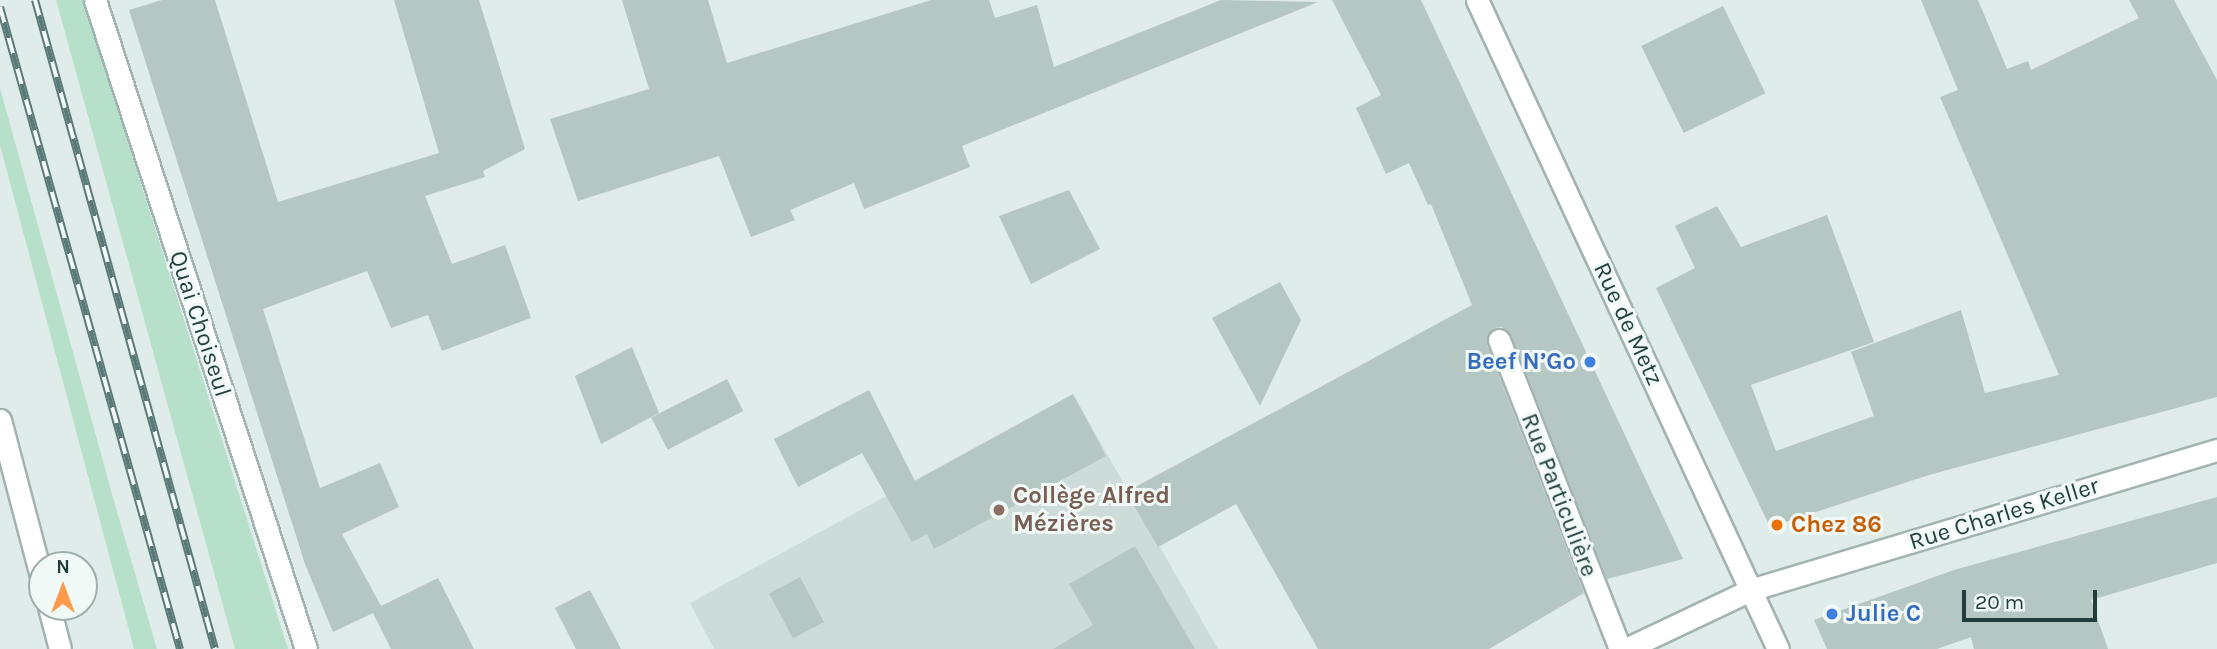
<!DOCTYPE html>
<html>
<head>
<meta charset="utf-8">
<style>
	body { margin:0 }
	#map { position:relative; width:2217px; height:649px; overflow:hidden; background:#e0ece9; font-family:Karla,sans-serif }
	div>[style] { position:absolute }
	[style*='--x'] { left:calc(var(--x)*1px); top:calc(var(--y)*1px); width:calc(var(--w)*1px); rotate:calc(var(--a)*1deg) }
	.built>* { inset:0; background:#cedcd9 }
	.green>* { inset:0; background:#b7e0ca }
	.building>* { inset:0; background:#b5c7c3; transform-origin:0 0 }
	.roads { filter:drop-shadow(2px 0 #a2b4b2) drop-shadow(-2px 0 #a2b4b2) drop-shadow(0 2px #a2b4b2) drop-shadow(0 -2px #a2b4b2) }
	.service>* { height:21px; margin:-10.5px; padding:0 10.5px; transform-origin:10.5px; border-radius:10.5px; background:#fff }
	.minor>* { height:21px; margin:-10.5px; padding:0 10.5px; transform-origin:10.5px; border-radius:10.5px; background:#fff }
	.secondary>* { height:21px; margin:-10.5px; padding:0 10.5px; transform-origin:10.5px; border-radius:10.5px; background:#fff }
	.rail>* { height:8px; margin-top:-4px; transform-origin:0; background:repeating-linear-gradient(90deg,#f1f9f6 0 16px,#5a7a78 0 32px); box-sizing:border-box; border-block:2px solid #5a7a78 }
	.dots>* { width:19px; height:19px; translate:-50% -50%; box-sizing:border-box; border:4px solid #f1f9f6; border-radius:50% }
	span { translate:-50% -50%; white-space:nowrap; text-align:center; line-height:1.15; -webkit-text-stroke:6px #f1f9f6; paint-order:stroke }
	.street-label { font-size:24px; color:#1f3e3c }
	.shop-label { font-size:24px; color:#366cbe; font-weight:700 }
	.right { translate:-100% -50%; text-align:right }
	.left { translate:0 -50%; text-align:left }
	.education-label { font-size:24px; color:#785e54; font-weight:700 }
	.food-label { font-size:24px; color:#c56008; font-weight:700 }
	.north { position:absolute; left:28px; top:551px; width:70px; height:70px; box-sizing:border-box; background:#f1f9f6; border:2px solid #9daeac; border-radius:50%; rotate:0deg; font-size:19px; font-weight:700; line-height:28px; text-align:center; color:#1f3e3c }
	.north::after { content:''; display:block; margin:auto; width:24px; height:32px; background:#fd9a4d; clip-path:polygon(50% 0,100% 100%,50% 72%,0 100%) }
	.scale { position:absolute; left:1962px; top:590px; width:135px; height:32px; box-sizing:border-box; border:4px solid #1f3e3c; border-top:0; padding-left:9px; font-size:21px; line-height:24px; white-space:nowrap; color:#1f3e3c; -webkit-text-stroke:5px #f1f9f6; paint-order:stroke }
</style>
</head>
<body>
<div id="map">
	<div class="built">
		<div style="clip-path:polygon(1073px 394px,1218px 649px,714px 649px,690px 603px)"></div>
	</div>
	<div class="green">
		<div style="clip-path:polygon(56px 0,83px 0,288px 649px,235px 649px)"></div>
		<div style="clip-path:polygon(0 88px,114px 501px,157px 649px,134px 649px,0 145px)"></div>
	</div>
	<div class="building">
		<div style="clip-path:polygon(162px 0,215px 0,278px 202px,439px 153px,394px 0,479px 0,525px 149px,483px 171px,485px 177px,425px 196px,452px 264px,505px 245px,531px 318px,442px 351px,428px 315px,391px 328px,367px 271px,263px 309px,320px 488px,380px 463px,399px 507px,342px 534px,381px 606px,438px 578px,474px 649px,391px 649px,373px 613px,333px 632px,305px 564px,129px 10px)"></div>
		<div style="clip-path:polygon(622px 0,708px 0,727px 63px,931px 0,989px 0,995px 18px,1037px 5px,1054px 67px,1221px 0,1318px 2px,962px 146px,970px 167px,864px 209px,854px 183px,790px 210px,795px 220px,751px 237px,719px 156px,578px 201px,550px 119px,649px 89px)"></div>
		<div style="clip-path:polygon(1332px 0,1421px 0,1683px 559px,1607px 579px,1511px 335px,1502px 327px,1494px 328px,1487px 345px,1584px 593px,1489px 649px,1318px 649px,1236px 504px,1158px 547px,1126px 492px,1472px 305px,1431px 204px,1428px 205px,1409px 163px,1386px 174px,1356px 108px,1381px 95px)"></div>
		<div style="clip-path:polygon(1921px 0,1978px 0,2007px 69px,2028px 61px,2031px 70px,2139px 18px,2129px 0,2174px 0,2217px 80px,2217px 397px,1929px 475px,1770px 527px,1656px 288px,1695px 268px,1675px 226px,1717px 206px,1741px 247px,1827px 215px,1874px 342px,1751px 385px,1776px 451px,1874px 416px,1851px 352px,1961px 310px,1985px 393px,2059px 375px,1940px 97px,1958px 90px)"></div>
		<div style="left:1723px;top:6px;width:97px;height:91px;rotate:64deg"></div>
		<div style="clip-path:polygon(1069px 190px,1100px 249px,1031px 284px,999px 216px)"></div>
		<div style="clip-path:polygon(1280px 282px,1301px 320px,1260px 406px,1212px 318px)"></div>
		<div style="clip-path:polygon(632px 347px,659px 413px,601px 444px,575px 376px)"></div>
		<div style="left:727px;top:379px;width:36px;height:85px;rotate:63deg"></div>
		<div style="clip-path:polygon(869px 390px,915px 481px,1073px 394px,1106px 456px,934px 549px,927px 534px,912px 542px,862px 453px,798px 487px,774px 439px)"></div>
		<div style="clip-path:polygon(2217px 497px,2217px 563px,2091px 600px,2108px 649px,1974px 649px,1971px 637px,1937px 649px,1827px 649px,1814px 620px,1954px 570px)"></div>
		<div style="clip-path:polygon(1135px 546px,1195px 649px,1053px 649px,1093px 625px,1069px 584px)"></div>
		<div style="left:800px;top:577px;width:51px;height:35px;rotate:62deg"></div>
		<div style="clip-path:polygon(590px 590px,621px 649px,576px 649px,555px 608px)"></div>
	</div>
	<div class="roads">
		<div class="service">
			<div style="--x:1499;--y:340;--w:332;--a:68.6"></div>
		</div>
		<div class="minor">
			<div style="--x:95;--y:0;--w:682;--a:71.99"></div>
			<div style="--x:0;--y:420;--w:165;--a:75.3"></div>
			<div style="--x:49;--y:607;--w:43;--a:75.3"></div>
		</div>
		<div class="secondary">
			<div style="--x:1477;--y:0;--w:715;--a:65.12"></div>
			<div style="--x:1626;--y:649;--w:137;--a:-25.4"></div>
			<div style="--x:1750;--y:590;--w:488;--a:-16.7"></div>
		</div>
	</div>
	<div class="rail">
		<div style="--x:35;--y:0;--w:673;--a:74.5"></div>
		<div style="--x:0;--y:7;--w:667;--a:74.34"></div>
	</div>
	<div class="dots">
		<div style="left:1590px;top:362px;background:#3f7fe0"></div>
		<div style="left:999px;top:510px;background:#8d6e63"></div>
		<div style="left:1777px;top:525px;background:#e8710a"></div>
		<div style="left:1832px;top:614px;background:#3f7fe0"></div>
	</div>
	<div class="street-label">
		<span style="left:200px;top:324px;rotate:72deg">Quai Choiseul</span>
		<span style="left:1628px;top:324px;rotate:65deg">Rue de Metz</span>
		<span style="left:1559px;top:495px;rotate:69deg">Rue Particulière</span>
		<span style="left:2004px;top:514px;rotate:-17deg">Rue Charles Keller</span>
	</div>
	<div class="shop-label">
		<span class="right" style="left:1576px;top:362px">Beef N’Go</span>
		<span class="left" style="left:1846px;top:614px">Julie C</span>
	</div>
	<div class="education-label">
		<span class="left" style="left:1013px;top:510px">Collège Alfred<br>Mézières</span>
	</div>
	<div class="food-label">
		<span class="left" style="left:1791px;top:525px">Chez 86</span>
	</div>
	<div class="north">N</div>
	<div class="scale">20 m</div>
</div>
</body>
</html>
